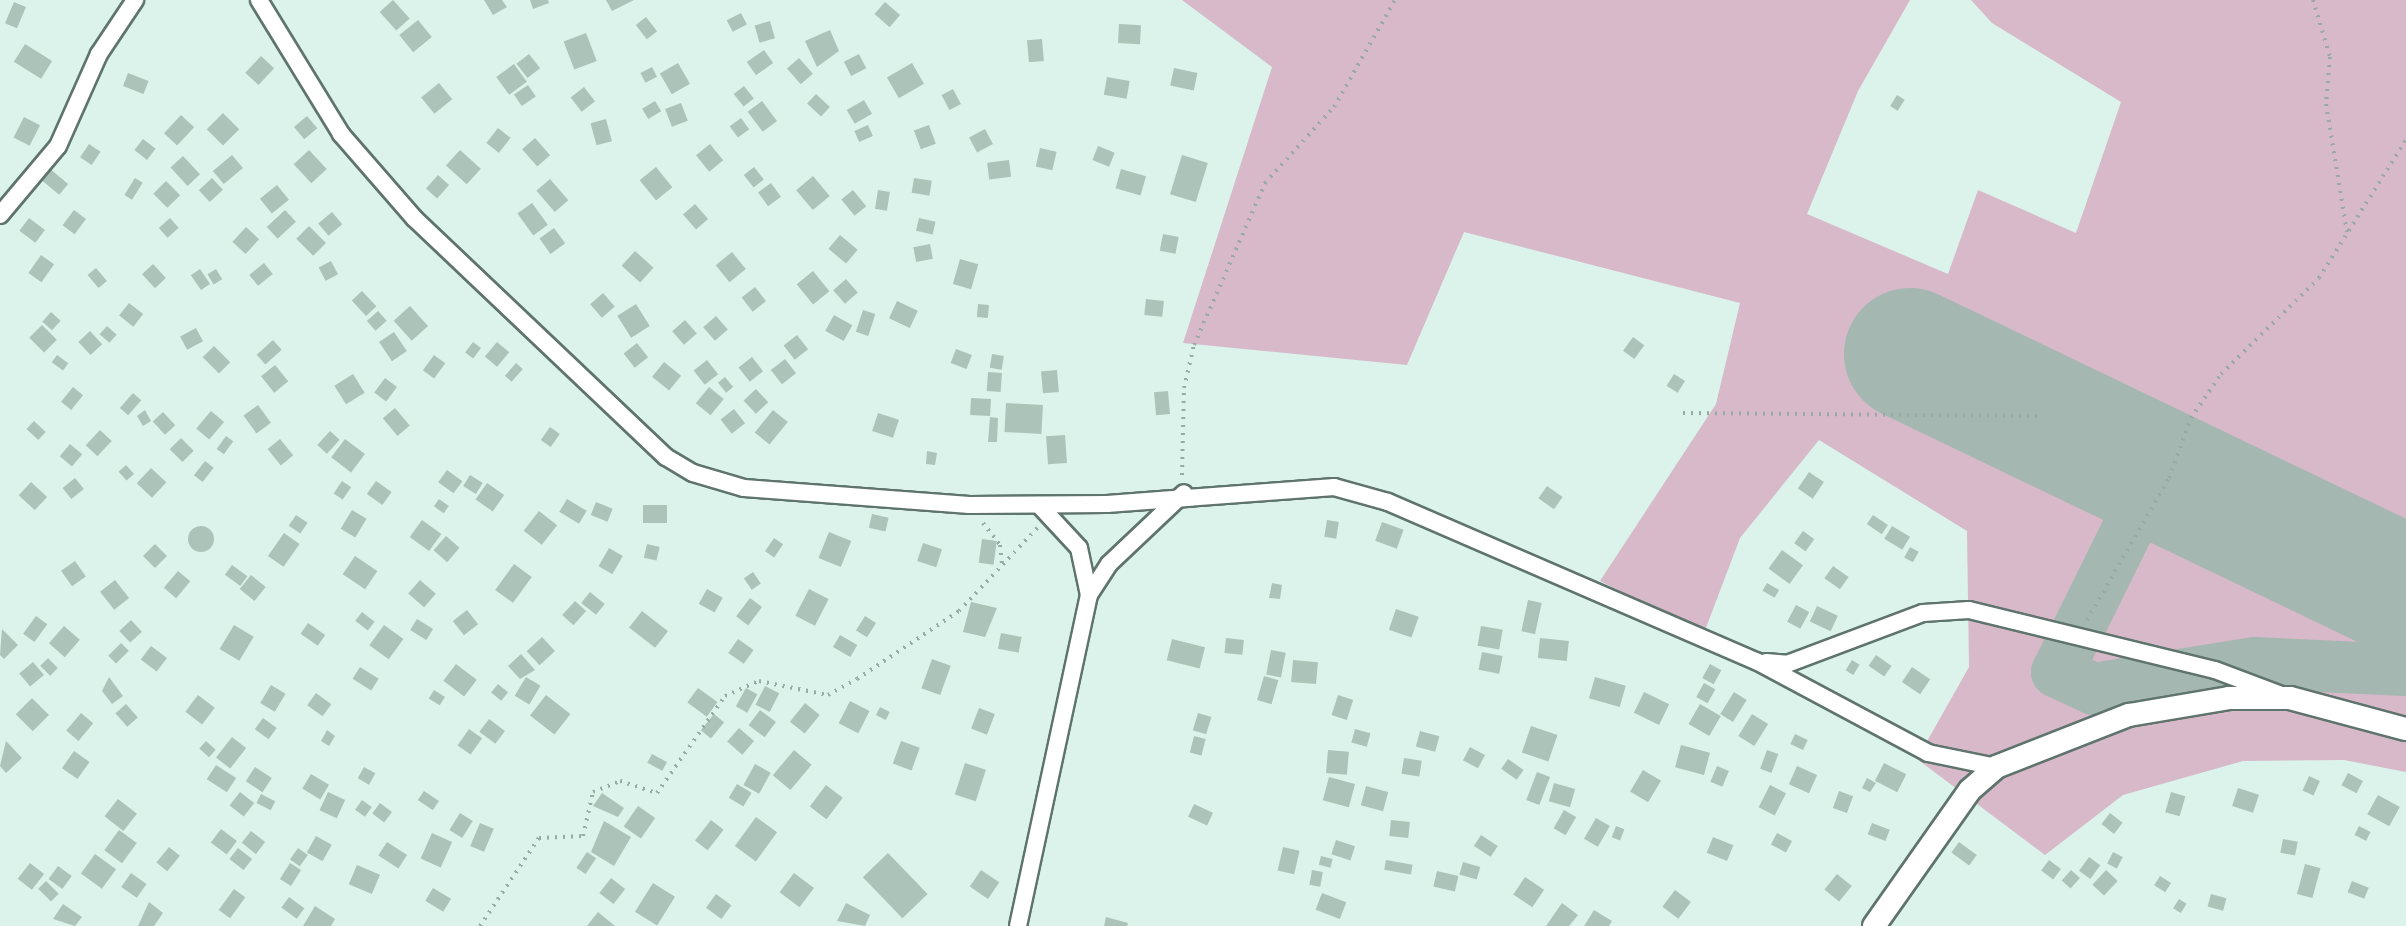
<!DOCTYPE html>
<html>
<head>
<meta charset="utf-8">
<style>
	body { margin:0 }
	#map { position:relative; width:2406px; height:926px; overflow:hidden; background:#dbf3ea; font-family:"Work Sans",sans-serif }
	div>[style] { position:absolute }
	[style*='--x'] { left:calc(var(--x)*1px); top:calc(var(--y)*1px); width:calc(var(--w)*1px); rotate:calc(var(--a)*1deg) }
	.green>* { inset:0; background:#d7b9c9 }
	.taxiway>* { height:52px; margin:-26px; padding:0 26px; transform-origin:26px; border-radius:26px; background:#a4b7b0 }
	.runway>* { height:132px; margin:-66px; padding:0 66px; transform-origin:66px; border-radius:66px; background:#a4b7b0 }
	.building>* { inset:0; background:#acc3ba; transform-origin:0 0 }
	.round { border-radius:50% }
	.path>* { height:4px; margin-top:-2px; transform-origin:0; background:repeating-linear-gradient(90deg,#98aaa3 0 2px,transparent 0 8px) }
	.roads { filter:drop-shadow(2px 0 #5f746c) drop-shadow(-2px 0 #5f746c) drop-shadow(0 2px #5f746c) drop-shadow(0 -2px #5f746c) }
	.street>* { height:16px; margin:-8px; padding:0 8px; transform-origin:8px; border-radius:8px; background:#fff }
	.secondary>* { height:22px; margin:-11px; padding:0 11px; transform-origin:11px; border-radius:11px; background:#fff }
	span { translate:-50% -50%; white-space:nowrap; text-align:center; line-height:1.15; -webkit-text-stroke:8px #dbf3ea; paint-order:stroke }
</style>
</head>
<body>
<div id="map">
	<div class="green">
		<div style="clip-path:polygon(1182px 0,1910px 0,1858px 91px,1807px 214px,1948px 274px,1978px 190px,2076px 233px,2121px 102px,1992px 23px,1971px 0,2406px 0,2406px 772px,2344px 760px,2243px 761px,2123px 795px,2045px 855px,1917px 759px,1969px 667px,1967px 531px,1819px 440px,1740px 538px,1704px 633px,1600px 581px,1716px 404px,1740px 303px,1464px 232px,1407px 365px,1183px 343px,1272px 67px)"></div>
	</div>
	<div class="taxiway">
		<div style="--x:2156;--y:472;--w:223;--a:116.3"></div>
		<div style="--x:2057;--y:672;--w:41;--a:24.7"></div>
		<div style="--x:2094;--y:689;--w:163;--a:-9.2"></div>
		<div style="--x:2255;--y:663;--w:151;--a:2.7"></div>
	</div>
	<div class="runway">
		<div style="--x:1910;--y:354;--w:550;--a:25.63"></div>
	</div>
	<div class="building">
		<div style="left:393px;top:0;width:25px;height:18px;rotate:48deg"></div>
		<div style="clip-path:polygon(484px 0,502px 0,507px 7px,493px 15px)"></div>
		<div style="clip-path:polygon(530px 0,548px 0,549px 3px,533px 9px)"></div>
		<div style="clip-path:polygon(606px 0,634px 0,612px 11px)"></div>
		<div style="left:14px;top:2px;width:13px;height:23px;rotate:23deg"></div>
		<div style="left:885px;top:2px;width:20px;height:16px;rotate:41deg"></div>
		<div style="left:741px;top:13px;width:13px;height:16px;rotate:63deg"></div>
		<div style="left:646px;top:17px;width:18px;height:13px;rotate:52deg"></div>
		<div style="left:418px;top:20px;width:22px;height:24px;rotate:51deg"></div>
		<div style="left:770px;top:21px;width:18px;height:16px;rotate:74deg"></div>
		<div style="left:1119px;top:24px;width:22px;height:19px;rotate:3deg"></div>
		<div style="clip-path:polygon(830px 30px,839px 51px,817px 67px,805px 41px)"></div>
		<div style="left:586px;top:33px;width:30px;height:24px;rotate:69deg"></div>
		<div style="left:1042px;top:39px;width:22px;height:15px;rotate:85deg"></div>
		<div style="left:25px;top:44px;width:32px;height:21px;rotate:32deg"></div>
		<div style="left:764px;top:50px;width:16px;height:21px;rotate:55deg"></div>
		<div style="left:529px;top:54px;width:18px;height:16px;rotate:52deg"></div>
		<div style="left:859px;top:54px;width:16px;height:17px;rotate:63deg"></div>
		<div style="left:261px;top:56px;width:18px;height:23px;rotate:43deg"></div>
		<div style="left:799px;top:58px;width:21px;height:16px;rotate:49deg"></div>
		<div style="left:678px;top:63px;width:24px;height:21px;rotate:60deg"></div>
		<div style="left:912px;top:63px;width:24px;height:29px;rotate:60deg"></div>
		<div style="left:514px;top:64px;width:22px;height:22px;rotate:54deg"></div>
		<div style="left:652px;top:67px;width:11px;height:13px;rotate:63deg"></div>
		<div style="left:1174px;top:68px;width:24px;height:18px;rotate:12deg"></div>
		<div style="left:128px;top:73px;width:22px;height:14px;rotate:21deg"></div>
		<div style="left:1107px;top:77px;width:23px;height:18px;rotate:10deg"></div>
		<div style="left:439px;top:83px;width:21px;height:23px;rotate:51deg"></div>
		<div style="left:528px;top:85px;width:14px;height:17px;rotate:56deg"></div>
		<div style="left:744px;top:86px;width:16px;height:13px;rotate:52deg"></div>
		<div style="left:584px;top:87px;width:18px;height:17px;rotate:52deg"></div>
		<div style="left:953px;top:89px;width:17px;height:13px;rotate:62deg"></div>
		<div style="left:816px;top:94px;width:19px;height:13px;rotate:43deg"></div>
		<div style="left:1897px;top:95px;width:9px;height:13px;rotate:32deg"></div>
		<div style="left:864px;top:100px;width:16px;height:20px;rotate:60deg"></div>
		<div style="left:655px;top:101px;width:12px;height:15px;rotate:59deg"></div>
		<div style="left:762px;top:101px;width:25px;height:18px;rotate:53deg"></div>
		<div style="left:681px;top:103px;width:19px;height:17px;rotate:69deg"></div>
		<div style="left:223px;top:113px;width:23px;height:23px;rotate:45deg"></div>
		<div style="left:181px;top:115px;width:18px;height:25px;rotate:43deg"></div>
		<div style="left:307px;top:116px;width:16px;height:17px;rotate:50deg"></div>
		<div style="left:24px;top:117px;width:18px;height:23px;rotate:27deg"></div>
		<div style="left:741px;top:118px;width:14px;height:14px;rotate:54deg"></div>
		<div style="left:606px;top:119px;width:23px;height:16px;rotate:75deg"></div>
		<div style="left:868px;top:125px;width:12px;height:15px;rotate:66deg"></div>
		<div style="left:929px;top:125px;width:20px;height:16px;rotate:70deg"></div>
		<div style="left:498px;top:128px;width:16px;height:19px;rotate:38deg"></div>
		<div style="left:985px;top:129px;width:17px;height:18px;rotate:62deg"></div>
		<div style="left:535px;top:138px;width:23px;height:17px;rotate:49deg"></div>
		<div style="left:143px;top:139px;width:16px;height:14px;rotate:38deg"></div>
		<div style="left:89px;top:144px;width:14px;height:16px;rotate:34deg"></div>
		<div style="left:710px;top:144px;width:21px;height:18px;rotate:51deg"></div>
		<div style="left:1098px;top:146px;width:18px;height:15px;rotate:22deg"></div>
		<div style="left:1040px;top:148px;width:17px;height:19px;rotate:13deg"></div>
		<div style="left:309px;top:150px;width:26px;height:21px;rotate:47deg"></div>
		<div style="left:460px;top:150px;width:28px;height:21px;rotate:42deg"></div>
		<div style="left:232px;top:155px;width:17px;height:25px;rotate:50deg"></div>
		<div style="left:1182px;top:155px;width:27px;height:41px;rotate:17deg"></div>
		<div style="left:183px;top:156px;width:25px;height:17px;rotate:47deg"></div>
		<div style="left:1009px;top:160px;width:17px;height:22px;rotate:83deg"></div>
		<div style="left:656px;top:167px;width:26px;height:21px;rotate:51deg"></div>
		<div style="left:754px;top:167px;width:16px;height:13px;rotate:52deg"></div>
		<div style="left:49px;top:168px;width:25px;height:14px;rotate:40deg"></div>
		<div style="left:1121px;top:169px;width:26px;height:20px;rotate:16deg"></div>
		<div style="left:438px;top:175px;width:15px;height:18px;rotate:42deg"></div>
		<div style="left:813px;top:176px;width:26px;height:22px;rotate:50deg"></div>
		<div style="left:135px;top:178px;width:9px;height:20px;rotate:32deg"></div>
		<div style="left:212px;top:178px;width:16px;height:18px;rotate:47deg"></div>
		<div style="left:914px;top:178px;width:18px;height:15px;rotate:9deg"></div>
		<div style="left:550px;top:179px;width:28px;height:18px;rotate:49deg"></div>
		<div style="left:166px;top:181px;width:20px;height:18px;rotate:45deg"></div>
		<div style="left:771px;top:183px;width:17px;height:16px;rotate:54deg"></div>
		<div style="left:277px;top:185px;width:19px;height:22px;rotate:51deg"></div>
		<div style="left:853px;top:190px;width:21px;height:15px;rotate:51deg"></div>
		<div style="left:878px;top:190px;width:12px;height:19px;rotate:9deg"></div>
		<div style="left:532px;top:203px;width:27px;height:18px;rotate:54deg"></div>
		<div style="left:695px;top:204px;width:20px;height:16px;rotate:49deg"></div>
		<div style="left:74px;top:210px;width:15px;height:19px;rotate:37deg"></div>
		<div style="left:285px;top:210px;width:16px;height:25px;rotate:47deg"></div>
		<div style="left:332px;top:212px;width:16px;height:18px;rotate:50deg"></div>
		<div style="left:29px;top:218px;width:20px;height:16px;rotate:37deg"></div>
		<div style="left:170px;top:218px;width:13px;height:15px;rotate:48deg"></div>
		<div style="left:919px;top:218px;width:17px;height:13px;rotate:13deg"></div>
		<div style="left:309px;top:226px;width:24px;height:18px;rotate:45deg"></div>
		<div style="left:246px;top:227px;width:18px;height:20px;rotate:43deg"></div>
		<div style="left:554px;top:228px;width:19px;height:18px;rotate:54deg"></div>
		<div style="left:1163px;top:234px;width:16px;height:17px;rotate:11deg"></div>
		<div style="left:840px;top:235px;width:23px;height:18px;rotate:40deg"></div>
		<div style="left:930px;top:244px;width:15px;height:17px;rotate:79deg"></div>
		<div style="left:635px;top:251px;width:25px;height:20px;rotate:42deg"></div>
		<div style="left:732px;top:252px;width:22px;height:21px;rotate:51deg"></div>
		<div style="left:41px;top:255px;width:16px;height:22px;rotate:35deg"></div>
		<div style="left:960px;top:259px;width:19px;height:26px;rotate:16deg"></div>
		<div style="left:331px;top:261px;width:15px;height:14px;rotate:62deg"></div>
		<div style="left:264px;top:263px;width:14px;height:19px;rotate:51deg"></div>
		<div style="left:153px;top:264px;width:19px;height:15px;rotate:47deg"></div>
		<div style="left:96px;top:268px;width:17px;height:11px;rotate:50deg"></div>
		<div style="left:200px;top:269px;width:18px;height:11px;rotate:56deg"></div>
		<div style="left:216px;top:269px;width:12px;height:10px;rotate:59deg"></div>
		<div style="left:813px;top:271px;width:26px;height:21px;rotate:51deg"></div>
		<div style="left:846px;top:279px;width:18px;height:17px;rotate:49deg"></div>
		<div style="left:755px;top:287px;width:18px;height:17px;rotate:52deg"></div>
		<div style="left:362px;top:291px;width:21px;height:14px;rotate:47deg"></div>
		<div style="left:603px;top:293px;width:18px;height:17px;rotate:49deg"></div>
		<div style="left:1146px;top:299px;width:18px;height:16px;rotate:6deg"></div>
		<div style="left:897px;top:301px;width:23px;height:19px;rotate:25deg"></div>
		<div style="left:129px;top:303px;width:18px;height:16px;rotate:38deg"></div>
		<div style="left:636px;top:304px;width:26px;height:22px;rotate:58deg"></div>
		<div style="left:978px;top:304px;width:11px;height:13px;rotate:5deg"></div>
		<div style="left:410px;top:306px;width:27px;height:22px;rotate:48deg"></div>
		<div style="left:863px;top:310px;width:13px;height:23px;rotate:18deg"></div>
		<div style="left:378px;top:311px;width:13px;height:15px;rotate:48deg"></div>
		<div style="left:51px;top:312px;width:13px;height:13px;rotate:42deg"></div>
		<div style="left:834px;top:315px;width:21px;height:18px;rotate:29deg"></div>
		<div style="left:716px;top:316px;width:18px;height:17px;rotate:49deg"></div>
		<div style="left:685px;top:320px;width:18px;height:17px;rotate:49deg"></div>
		<div style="left:42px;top:325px;width:21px;height:18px;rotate:45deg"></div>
		<div style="left:107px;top:326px;width:13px;height:11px;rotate:42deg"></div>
		<div style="left:196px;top:328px;width:15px;height:18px;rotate:62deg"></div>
		<div style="left:90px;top:331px;width:18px;height:16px;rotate:47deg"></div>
		<div style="left:394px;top:332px;width:23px;height:18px;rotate:56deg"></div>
		<div style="left:797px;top:335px;width:18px;height:17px;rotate:52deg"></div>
		<div style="left:1633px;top:337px;width:14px;height:17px;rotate:36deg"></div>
		<div style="left:273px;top:340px;width:13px;height:22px;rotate:48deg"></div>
		<div style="left:473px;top:342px;width:10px;height:13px;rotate:37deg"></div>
		<div style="left:497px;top:342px;width:16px;height:19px;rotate:40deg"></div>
		<div style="left:637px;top:343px;width:18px;height:17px;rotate:52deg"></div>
		<div style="left:214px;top:346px;width:23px;height:16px;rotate:45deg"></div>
		<div style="left:956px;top:349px;width:17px;height:15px;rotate:21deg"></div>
		<div style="left:992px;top:354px;width:12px;height:14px;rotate:9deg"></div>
		<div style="left:57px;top:355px;width:14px;height:9px;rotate:36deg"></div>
		<div style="left:434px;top:355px;width:14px;height:19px;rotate:36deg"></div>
		<div style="left:752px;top:357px;width:18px;height:17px;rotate:52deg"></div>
		<div style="left:785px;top:359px;width:18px;height:18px;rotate:52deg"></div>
		<div style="left:707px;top:360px;width:18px;height:17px;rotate:52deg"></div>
		<div style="left:664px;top:362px;width:22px;height:19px;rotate:39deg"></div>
		<div style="left:516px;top:363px;width:9px;height:17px;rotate:41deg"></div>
		<div style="left:275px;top:365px;width:21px;height:18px;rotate:51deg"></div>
		<div style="left:1057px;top:370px;width:22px;height:16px;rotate:85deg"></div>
		<div style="left:988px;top:372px;width:14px;height:19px;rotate:4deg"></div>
		<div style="left:353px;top:374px;width:22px;height:22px;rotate:58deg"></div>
		<div style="left:1674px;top:374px;width:13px;height:14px;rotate:32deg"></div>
		<div style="left:725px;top:377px;width:13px;height:9px;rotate:51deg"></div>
		<div style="left:385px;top:378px;width:15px;height:18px;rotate:37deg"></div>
		<div style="left:73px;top:387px;width:13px;height:19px;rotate:39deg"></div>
		<div style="left:709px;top:387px;width:19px;height:21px;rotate:39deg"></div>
		<div style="left:756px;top:389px;width:18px;height:17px;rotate:47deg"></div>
		<div style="left:1168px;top:391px;width:23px;height:14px;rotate:85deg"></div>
		<div style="left:133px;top:393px;width:11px;height:20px;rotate:41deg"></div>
		<div style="left:971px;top:398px;width:20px;height:17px;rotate:3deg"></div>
		<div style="left:1006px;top:403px;width:37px;height:29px;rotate:3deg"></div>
		<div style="left:258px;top:405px;width:22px;height:18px;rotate:54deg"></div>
		<div style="left:395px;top:408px;width:23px;height:16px;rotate:50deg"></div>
		<div style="left:734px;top:409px;width:18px;height:17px;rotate:52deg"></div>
		<div style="clip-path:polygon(145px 410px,151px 421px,143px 426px,137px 416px)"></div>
		<div style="left:773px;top:410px;width:19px;height:29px;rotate:39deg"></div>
		<div style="left:211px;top:411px;width:17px;height:23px;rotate:40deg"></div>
		<div style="left:163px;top:412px;width:18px;height:14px;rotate:47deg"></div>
		<div style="left:878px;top:413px;width:22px;height:19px;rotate:18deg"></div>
		<div style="clip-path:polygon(990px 417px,998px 418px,997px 442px,988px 442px)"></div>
		<div style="left:34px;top:421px;width:16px;height:11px;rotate:43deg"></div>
		<div style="left:550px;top:427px;width:12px;height:16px;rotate:35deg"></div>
		<div style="left:100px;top:430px;width:16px;height:21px;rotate:43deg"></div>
		<div style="left:330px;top:431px;width:13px;height:19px;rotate:42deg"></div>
		<div style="left:1065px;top:435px;width:28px;height:19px;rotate:86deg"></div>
		<div style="left:226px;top:436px;width:9px;height:16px;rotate:36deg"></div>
		<div style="left:181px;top:438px;width:18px;height:16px;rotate:45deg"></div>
		<div style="left:280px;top:439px;width:21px;height:16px;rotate:51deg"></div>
		<div style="left:345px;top:439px;width:25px;height:23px;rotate:37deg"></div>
		<div style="left:70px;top:444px;width:16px;height:16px;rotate:40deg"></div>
		<div style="clip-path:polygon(927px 451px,937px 453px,935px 465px,926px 464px)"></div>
		<div style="left:205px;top:461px;width:11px;height:18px;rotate:38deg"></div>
		<div style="left:126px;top:465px;width:12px;height:10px;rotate:48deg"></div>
		<div style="left:151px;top:468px;width:21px;height:21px;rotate:43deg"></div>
		<div style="left:447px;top:470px;width:19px;height:15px;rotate:36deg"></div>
		<div style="left:1809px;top:472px;width:18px;height:20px;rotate:34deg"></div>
		<div style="left:470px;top:475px;width:15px;height:13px;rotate:32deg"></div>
		<div style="left:75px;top:478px;width:14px;height:16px;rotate:51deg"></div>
		<div style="left:342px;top:481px;width:11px;height:15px;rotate:34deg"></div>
		<div style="left:376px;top:481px;width:19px;height:16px;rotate:35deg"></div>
		<div style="left:31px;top:482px;width:22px;height:18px;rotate:43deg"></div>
		<div style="left:487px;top:483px;width:21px;height:20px;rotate:35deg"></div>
		<div style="left:1547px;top:486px;width:19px;height:15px;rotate:35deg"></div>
		<div style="left:439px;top:499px;width:12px;height:9px;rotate:35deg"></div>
		<div style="left:567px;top:499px;width:23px;height:15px;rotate:31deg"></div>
		<div style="left:596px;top:502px;width:18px;height:14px;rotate:22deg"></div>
		<div style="left:643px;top:505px;width:24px;height:18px"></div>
		<div style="left:352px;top:510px;width:17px;height:22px;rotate:31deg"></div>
		<div style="left:539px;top:511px;width:23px;height:25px;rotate:38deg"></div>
		<div style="left:872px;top:514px;width:17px;height:14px;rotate:13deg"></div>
		<div style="left:296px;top:515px;width:14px;height:13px;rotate:34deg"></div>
		<div style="left:1873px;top:515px;width:18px;height:11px;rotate:34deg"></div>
		<div style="left:422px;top:520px;width:24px;height:21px;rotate:36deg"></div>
		<div style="left:1327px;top:520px;width:12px;height:17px;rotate:9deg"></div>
		<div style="left:1382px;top:522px;width:23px;height:20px;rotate:20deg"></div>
		<div class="round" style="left:188px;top:526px;width:26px;height:26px"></div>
		<div style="left:1892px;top:526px;width:21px;height:15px;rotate:31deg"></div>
		<div style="left:1803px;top:531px;width:14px;height:15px;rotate:36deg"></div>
		<div style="left:829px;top:532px;width:24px;height:28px;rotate:22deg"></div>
		<div style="left:284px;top:533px;width:19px;height:28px;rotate:35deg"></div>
		<div style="left:446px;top:536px;width:18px;height:19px;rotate:41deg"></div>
		<div style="left:774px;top:538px;width:11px;height:16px;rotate:34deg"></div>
		<div style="left:982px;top:539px;width:15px;height:24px;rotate:8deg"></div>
		<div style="left:923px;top:543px;width:20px;height:19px;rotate:18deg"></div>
		<div style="left:155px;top:544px;width:17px;height:17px;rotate:45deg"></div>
		<div style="left:647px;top:544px;width:13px;height:14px;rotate:13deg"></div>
		<div style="left:1910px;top:547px;width:10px;height:12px;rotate:29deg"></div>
		<div style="left:609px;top:548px;width:16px;height:21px;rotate:30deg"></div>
		<div style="left:1782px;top:550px;width:26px;height:23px;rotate:36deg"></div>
		<div style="left:355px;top:556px;width:27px;height:22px;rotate:34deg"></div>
		<div style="left:75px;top:561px;width:19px;height:17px;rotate:55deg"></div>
		<div style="left:514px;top:564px;width:22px;height:32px;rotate:36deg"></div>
		<div style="left:232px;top:565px;width:19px;height:12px;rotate:36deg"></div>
		<div style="left:1833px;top:566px;width:19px;height:15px;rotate:35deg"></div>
		<div style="left:178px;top:571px;width:16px;height:22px;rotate:40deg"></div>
		<div style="left:753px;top:572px;width:14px;height:11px;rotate:56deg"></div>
		<div style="left:251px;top:575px;width:19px;height:18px;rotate:39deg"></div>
		<div style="left:115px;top:580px;width:23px;height:19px;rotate:52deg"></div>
		<div style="left:420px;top:580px;width:21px;height:18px;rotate:41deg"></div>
		<div style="clip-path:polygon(1272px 583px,1282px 585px,1280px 599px,1269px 598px)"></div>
		<div style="left:1767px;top:583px;width:14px;height:9px;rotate:30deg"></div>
		<div style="left:707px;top:589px;width:18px;height:17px;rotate:29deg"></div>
		<div style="left:809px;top:589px;width:22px;height:30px;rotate:27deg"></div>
		<div style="left:590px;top:592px;width:19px;height:14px;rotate:39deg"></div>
		<div style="left:750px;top:598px;width:15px;height:23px;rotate:37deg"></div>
		<div style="left:1528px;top:600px;width:14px;height:32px;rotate:12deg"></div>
		<div style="left:575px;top:601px;width:15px;height:19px;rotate:42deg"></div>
		<div style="clip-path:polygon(971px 602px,997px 608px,985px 637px,963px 632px)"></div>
		<div style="left:1796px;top:605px;width:15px;height:19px;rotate:28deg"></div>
		<div style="left:1817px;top:606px;width:23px;height:17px;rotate:25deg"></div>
		<div style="left:1396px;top:609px;width:24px;height:22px;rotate:19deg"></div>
		<div style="left:467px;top:610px;width:18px;height:18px;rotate:52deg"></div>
		<div style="left:642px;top:611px;width:33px;height:21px;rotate:38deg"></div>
		<div style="left:362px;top:612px;width:16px;height:11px;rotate:38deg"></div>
		<div style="left:36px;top:616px;width:14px;height:22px;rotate:36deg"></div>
		<div style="left:865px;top:616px;width:13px;height:17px;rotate:32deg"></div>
		<div style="left:417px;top:619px;width:19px;height:13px;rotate:32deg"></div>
		<div style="left:131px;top:620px;width:16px;height:16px;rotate:47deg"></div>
		<div style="left:308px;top:623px;width:21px;height:13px;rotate:35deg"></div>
		<div style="left:234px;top:625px;width:23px;height:28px;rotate:31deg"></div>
		<div style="left:384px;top:625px;width:24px;height:25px;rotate:36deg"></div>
		<div style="left:64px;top:626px;width:21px;height:23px;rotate:41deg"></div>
		<div style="left:1481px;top:626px;width:22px;height:20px;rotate:10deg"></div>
		<div style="clip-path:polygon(2px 629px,18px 645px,4px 659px,0 655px)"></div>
		<div style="left:1001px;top:633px;width:21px;height:16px;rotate:11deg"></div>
		<div style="left:840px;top:635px;width:20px;height:14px;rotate:30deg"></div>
		<div style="left:542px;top:637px;width:19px;height:21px;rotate:47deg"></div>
		<div style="left:1226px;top:638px;width:18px;height:15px;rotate:6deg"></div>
		<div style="left:1540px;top:638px;width:29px;height:20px;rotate:6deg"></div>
		<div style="left:738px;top:639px;width:19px;height:17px;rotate:35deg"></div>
		<div style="left:1172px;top:639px;width:34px;height:22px;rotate:14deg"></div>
		<div style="left:121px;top:643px;width:11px;height:18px;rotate:45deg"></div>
		<div style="left:151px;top:646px;width:20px;height:17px;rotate:37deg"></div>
		<div style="left:1271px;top:650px;width:15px;height:25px;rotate:11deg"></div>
		<div style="left:1482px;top:652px;width:21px;height:18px;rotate:11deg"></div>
		<div style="clip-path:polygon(521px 654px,535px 670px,520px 679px,508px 666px)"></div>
		<div style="left:1876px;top:655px;width:19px;height:13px;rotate:35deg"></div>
		<div style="left:48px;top:658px;width:14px;height:11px;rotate:45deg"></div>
		<div style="left:932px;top:659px;width:20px;height:31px;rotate:20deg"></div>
		<div style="left:1293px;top:660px;width:25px;height:22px;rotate:5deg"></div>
		<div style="left:1852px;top:660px;width:9px;height:12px;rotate:32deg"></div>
		<div style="left:33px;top:662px;width:17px;height:18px;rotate:50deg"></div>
		<div style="left:456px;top:664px;width:26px;height:21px;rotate:37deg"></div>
		<div style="left:1710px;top:664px;width:13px;height:16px;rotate:29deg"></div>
		<div style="left:360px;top:667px;width:22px;height:14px;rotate:32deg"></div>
		<div style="left:1912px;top:667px;width:22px;height:18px;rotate:34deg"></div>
		<div style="left:1264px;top:676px;width:15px;height:25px;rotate:16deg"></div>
		<div style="clip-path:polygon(109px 677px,123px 696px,112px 704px,102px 691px)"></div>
		<div style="left:526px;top:677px;width:17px;height:22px;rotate:31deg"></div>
		<div style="left:1595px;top:677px;width:32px;height:22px;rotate:16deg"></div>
		<div style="left:1704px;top:683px;width:13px;height:16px;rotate:29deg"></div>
		<div style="left:498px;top:684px;width:13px;height:11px;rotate:39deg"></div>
		<div style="left:271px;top:685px;width:17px;height:21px;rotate:31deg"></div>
		<div style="left:765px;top:686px;width:16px;height:21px;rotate:27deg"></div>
		<div style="left:698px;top:688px;width:24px;height:18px;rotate:36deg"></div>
		<div style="left:746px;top:688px;width:13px;height:21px;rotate:29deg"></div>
		<div style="left:434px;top:690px;width:13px;height:10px;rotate:32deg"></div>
		<div style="left:1644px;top:692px;width:28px;height:23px;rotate:26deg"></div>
		<div style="left:1734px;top:692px;width:15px;height:26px;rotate:32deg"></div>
		<div style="left:316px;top:693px;width:19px;height:15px;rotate:36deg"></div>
		<div style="left:198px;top:695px;width:21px;height:21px;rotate:37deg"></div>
		<div style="left:546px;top:695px;width:31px;height:26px;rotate:38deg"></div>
		<div style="left:1338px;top:695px;width:16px;height:21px;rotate:18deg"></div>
		<div style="left:32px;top:698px;width:24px;height:23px;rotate:45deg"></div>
		<div style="left:850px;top:701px;width:22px;height:25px;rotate:27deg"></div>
		<div style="left:805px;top:703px;width:19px;height:24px;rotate:39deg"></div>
		<div style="left:126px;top:704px;width:18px;height:14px;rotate:49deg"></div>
		<div style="left:1700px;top:704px;width:24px;height:23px;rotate:30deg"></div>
		<div style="left:880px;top:707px;width:11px;height:9px;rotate:27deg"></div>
		<div style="left:979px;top:708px;width:17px;height:22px;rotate:21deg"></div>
		<div style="left:760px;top:710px;width:20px;height:19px;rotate:37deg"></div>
		<div style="left:81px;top:713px;width:16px;height:23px;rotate:40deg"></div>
		<div style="left:1198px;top:713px;width:14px;height:18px;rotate:17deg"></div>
		<div style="left:714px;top:714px;width:13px;height:21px;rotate:39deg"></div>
		<div style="left:1752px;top:714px;width:19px;height:26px;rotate:32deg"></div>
		<div style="left:263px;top:718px;width:17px;height:14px;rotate:36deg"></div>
		<div style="left:489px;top:719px;width:20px;height:16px;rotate:37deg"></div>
		<div style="left:1531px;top:726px;width:28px;height:28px;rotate:19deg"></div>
		<div style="left:739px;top:728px;width:20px;height:18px;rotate:41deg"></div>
		<div style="left:469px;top:729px;width:16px;height:20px;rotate:35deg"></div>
		<div style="left:1355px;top:729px;width:16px;height:14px;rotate:15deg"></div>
		<div style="clip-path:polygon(327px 730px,335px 736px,329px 746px,321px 741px)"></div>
		<div style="left:1420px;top:731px;width:20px;height:16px;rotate:15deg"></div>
		<div style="left:1795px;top:734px;width:14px;height:11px;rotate:25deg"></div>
		<div style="left:1194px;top:736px;width:12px;height:17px;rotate:14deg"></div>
		<div style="left:232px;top:737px;width:18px;height:26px;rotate:38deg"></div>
		<div style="clip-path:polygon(6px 741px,22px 758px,6px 773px,0 766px)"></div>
		<div style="left:206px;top:741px;width:13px;height:10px;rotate:42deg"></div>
		<div style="left:901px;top:741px;width:20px;height:24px;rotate:20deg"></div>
		<div style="left:1681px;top:745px;width:30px;height:23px;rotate:15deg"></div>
		<div style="left:1470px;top:747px;width:17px;height:15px;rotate:28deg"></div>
		<div style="left:794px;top:750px;width:23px;height:33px;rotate:40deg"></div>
		<div style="left:1328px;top:750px;width:21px;height:23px;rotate:5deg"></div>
		<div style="left:1767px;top:750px;width:12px;height:20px;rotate:20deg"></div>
		<div style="left:74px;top:751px;width:19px;height:21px;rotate:35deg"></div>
		<div style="left:652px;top:754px;width:17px;height:10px;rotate:28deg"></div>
		<div style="left:1404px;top:758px;width:18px;height:16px;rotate:9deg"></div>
		<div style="left:1508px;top:759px;width:19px;height:12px;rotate:35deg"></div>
		<div style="left:965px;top:763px;width:22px;height:33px;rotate:18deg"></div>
		<div style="left:1884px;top:763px;width:25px;height:20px;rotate:27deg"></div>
		<div style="left:755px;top:764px;width:18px;height:24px;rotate:29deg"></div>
		<div style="left:216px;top:765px;width:24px;height:17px;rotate:33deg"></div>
		<div style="left:1717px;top:766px;width:13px;height:17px;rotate:23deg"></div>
		<div style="left:1797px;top:766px;width:22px;height:20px;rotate:24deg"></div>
		<div style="left:255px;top:767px;width:20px;height:17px;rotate:33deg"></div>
		<div style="left:364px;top:767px;width:13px;height:13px;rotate:29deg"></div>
		<div style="left:1643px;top:770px;width:21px;height:25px;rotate:31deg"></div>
		<div style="left:1537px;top:772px;width:14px;height:30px;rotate:21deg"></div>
		<div style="left:2348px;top:773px;width:17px;height:14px;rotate:28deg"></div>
		<div style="left:311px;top:774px;width:21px;height:17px;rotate:31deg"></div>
		<div style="left:2309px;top:776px;width:12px;height:16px;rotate:24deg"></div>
		<div style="left:1329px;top:777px;width:27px;height:24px;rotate:15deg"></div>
		<div style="clip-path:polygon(1867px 778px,1876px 783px,1870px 792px,1862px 788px)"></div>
		<div style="left:1554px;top:783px;width:22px;height:19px;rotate:16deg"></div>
		<div style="left:737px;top:784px;width:17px;height:16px;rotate:31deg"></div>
		<div style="left:826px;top:785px;width:21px;height:27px;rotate:37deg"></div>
		<div style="left:1770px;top:785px;width:18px;height:25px;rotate:27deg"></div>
		<div style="left:1366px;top:786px;width:23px;height:20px;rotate:15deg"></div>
		<div style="left:2238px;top:788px;width:22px;height:19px;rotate:18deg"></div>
		<div style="left:424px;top:791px;width:18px;height:11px;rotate:34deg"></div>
		<div style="left:1839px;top:791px;width:15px;height:18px;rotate:20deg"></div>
		<div style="left:240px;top:792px;width:18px;height:17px;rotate:38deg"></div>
		<div style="left:328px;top:792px;width:19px;height:20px;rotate:25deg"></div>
		<div style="left:2171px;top:792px;width:15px;height:21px;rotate:16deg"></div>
		<div style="clip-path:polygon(602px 793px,624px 808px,618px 817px,593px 806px)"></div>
		<div style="left:261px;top:794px;width:16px;height:10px;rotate:27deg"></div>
		<div style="left:2378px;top:795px;width:25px;height:22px;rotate:29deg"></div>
		<div style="left:118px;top:799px;width:24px;height:22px;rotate:38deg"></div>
		<div style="left:362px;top:800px;width:12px;height:12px;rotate:35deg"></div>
		<div style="left:380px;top:803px;width:15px;height:13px;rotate:37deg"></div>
		<div style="left:1194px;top:804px;width:21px;height:14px;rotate:25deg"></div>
		<div style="left:638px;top:806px;width:21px;height:25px;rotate:35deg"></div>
		<div style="left:1564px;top:810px;width:14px;height:21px;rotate:30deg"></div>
		<div style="left:460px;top:813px;width:15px;height:20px;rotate:32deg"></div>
		<div style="left:2110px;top:813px;width:16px;height:14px;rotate:38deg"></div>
		<div style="left:756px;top:817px;width:26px;height:36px;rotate:36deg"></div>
		<div style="left:1596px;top:818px;width:16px;height:24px;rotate:30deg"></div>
		<div style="left:711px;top:820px;width:16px;height:26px;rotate:38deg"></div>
		<div style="left:1391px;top:820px;width:19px;height:16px;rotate:6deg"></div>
		<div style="clip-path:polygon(604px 821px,631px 837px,614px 866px,591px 852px)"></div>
		<div style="left:480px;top:823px;width:15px;height:25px;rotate:23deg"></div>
		<div style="left:1872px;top:823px;width:19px;height:12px;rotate:21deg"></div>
		<div style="left:1616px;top:826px;width:9px;height:12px;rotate:21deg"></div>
		<div style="left:2359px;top:826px;width:13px;height:10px;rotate:27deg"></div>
		<div style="left:221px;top:829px;width:20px;height:17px;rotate:37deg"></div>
		<div style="left:119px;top:830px;width:22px;height:25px;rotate:36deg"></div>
		<div style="left:251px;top:831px;width:18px;height:15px;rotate:38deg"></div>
		<div style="left:432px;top:833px;width:22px;height:28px;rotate:24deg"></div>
		<div style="left:1777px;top:833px;width:17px;height:13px;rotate:28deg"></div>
		<div style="left:1481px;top:835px;width:20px;height:13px;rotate:33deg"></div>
		<div style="left:316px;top:836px;width:18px;height:19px;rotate:29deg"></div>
		<div style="left:1713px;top:837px;width:22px;height:17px;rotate:22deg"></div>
		<div style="left:2283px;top:839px;width:15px;height:14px;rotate:11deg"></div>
		<div style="left:1336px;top:840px;width:20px;height:15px;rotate:18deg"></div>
		<div style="left:387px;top:842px;width:24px;height:16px;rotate:33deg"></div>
		<div style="left:1959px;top:842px;width:22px;height:13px;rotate:36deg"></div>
		<div style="left:169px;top:847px;width:14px;height:20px;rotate:39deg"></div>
		<div style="left:1283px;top:847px;width:17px;height:24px;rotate:13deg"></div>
		<div style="left:238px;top:848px;width:18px;height:14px;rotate:38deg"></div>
		<div style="left:298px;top:848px;width:12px;height:14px;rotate:35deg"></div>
		<div style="left:587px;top:852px;width:11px;height:19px;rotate:34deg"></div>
		<div style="left:2113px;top:852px;width:11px;height:13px;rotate:27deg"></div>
		<div style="left:888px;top:853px;width:57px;height:35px;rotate:46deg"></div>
		<div style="left:95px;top:854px;width:26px;height:24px;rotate:36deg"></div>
		<div style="left:1321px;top:856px;width:12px;height:9px;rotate:14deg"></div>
		<div style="left:2089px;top:857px;width:14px;height:17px;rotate:36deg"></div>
		<div style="left:1386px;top:860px;width:27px;height:10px;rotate:10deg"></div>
		<div style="left:2049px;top:860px;width:15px;height:13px;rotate:37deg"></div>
		<div style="left:1463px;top:862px;width:18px;height:13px;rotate:16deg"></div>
		<div style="left:30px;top:863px;width:18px;height:20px;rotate:38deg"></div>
		<div style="left:290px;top:863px;width:13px;height:19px;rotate:32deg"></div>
		<div style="left:2305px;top:864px;width:16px;height:31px;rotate:15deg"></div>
		<div style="left:357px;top:865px;width:25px;height:21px;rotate:23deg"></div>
		<div style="left:58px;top:866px;width:17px;height:16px;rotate:36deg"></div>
		<div style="left:981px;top:870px;width:22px;height:20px;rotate:34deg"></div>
		<div style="left:1312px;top:870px;width:11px;height:15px;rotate:10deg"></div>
		<div style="left:2071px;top:870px;width:12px;height:14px;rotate:42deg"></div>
		<div style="left:2106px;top:870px;width:16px;height:20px;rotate:43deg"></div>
		<div style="left:1437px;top:871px;width:22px;height:16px;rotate:13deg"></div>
		<div style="left:131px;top:873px;width:19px;height:17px;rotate:35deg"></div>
		<div style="left:794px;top:873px;width:25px;height:24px;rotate:37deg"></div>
		<div style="left:1837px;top:874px;width:19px;height:20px;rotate:39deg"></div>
		<div style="left:2160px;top:876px;width:13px;height:11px;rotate:32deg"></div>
		<div style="left:1525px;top:877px;width:23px;height:21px;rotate:34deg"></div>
		<div style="left:611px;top:878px;width:18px;height:19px;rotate:38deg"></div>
		<div style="left:46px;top:881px;width:18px;height:11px;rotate:45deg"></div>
		<div style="left:2352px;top:881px;width:18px;height:12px;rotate:22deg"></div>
		<div style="left:653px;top:883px;width:26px;height:34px;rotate:32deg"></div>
		<div style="left:433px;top:888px;width:21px;height:15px;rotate:31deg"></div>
		<div style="left:234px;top:889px;width:14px;height:26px;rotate:36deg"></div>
		<div style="left:1675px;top:890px;width:20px;height:21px;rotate:37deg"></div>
		<div style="left:1322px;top:893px;width:26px;height:18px;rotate:21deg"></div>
		<div style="left:716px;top:894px;width:19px;height:17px;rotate:36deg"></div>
		<div style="left:2211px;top:894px;width:16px;height:13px;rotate:15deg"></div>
		<div style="left:289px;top:897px;width:19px;height:13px;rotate:36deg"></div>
		<div style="left:2179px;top:899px;width:9px;height:11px;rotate:32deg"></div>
		<div style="clip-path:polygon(149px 902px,163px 913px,154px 926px,138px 926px)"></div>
		<div style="clip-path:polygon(846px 903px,870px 915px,865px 926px,837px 921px)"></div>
		<div style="clip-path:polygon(1562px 903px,1578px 915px,1569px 926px,1546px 926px)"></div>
		<div style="clip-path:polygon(63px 904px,82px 917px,75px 926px,53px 919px)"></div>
		<div style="clip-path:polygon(315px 906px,335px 919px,331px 926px,303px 926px)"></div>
		<div style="clip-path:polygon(1594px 910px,1612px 921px,1609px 926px,1584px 926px)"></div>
		<div style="clip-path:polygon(598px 912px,615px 926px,587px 926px)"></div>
		<div style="clip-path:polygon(1106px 917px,1128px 923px,1127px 926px,1104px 926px)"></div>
	</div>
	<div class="path">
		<div style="--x:2313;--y:0;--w:59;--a:73.4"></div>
		<div style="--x:2330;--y:57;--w:47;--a:94.9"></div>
		<div style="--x:2326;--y:104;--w:130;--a:80.7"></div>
		<div style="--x:1683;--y:413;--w:358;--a:0.5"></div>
		<div style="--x:1182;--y:475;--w:87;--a:-88.7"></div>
		<div style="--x:1184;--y:388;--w:44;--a:-76.9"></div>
		<div style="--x:1194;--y:345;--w:177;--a:-66.3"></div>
		<div style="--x:1265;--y:183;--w:103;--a:-47.8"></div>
		<div style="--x:1334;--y:107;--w:123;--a:-60.3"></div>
		<div style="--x:983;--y:523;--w:28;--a:52"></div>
		<div style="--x:1000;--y:545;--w:18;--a:84"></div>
		<div style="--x:2087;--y:620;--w:164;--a:-60"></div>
		<div style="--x:2169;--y:478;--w:64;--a:-69.9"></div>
		<div style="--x:2191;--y:418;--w:53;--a:-55.7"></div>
		<div style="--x:2221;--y:374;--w:137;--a:-44.4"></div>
		<div style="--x:2319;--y:278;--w:163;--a:-57.8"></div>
		<div style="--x:480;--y:926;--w:106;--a:-56.2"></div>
		<div style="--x:539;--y:838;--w:44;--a:-2.6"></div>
		<div style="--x:583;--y:836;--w:45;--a:-77.2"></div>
		<div style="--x:593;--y:792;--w:29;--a:-22"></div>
		<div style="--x:620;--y:781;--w:39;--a:18"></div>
		<div style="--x:657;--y:793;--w:118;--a:-55"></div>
		<div style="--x:725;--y:696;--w:37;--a:-24"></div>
		<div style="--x:759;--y:681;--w:70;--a:11.5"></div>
		<div style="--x:828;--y:695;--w:33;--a:-29"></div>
		<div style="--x:857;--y:679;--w:123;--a:-33.7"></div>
		<div style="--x:959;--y:611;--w:117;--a:-46.7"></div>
	</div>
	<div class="roads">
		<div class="street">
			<div style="--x:259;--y:0;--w:157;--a:58.5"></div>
			<div style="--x:341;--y:134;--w:111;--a:49"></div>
			<div style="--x:414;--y:218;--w:347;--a:43.5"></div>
			<div style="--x:666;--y:457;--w:31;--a:31"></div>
			<div style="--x:693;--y:473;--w:53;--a:16.4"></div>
			<div style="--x:744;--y:488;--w:226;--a:4.3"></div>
			<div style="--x:969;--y:505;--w:138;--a:-0.4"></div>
			<div style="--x:1107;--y:504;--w:228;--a:-4.3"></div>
			<div style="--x:1334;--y:487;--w:56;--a:15.5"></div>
			<div style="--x:1388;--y:502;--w:401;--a:23.4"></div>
			<div style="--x:1756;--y:661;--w:195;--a:28.1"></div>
			<div style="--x:1928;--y:753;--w:69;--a:11.6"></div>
			<div style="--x:0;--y:215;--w:90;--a:-50"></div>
			<div style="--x:58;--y:146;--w:101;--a:-66"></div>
			<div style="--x:99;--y:54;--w:65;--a:-56.3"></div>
			<div style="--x:1089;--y:595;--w:37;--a:-57"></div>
			<div style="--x:1109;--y:564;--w:103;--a:-43.4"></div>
			<div style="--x:1766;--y:662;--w:21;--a:5"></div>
			<div style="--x:1787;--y:664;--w:145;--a:-20.6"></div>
			<div style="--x:1923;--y:613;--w:46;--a:-3.7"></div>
			<div style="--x:1969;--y:610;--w:253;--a:13.7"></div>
			<div style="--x:2215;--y:670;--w:71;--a:20.7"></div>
			<div style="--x:1018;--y:926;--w:339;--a:-77.9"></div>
			<div style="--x:1089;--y:595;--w:48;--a:-102"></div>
			<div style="--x:1079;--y:548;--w:59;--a:-132.9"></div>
		</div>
		<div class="secondary">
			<div style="--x:1874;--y:926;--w:166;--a:-54.8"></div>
			<div style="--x:1970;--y:790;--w:35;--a:-41"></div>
			<div style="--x:1996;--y:767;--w:143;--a:-21.4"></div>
			<div style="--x:2129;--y:715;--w:101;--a:-9.6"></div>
			<div style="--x:2229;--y:698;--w:61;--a:0"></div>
			<div style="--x:2290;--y:698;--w:120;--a:15"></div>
		</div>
	</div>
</div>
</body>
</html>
